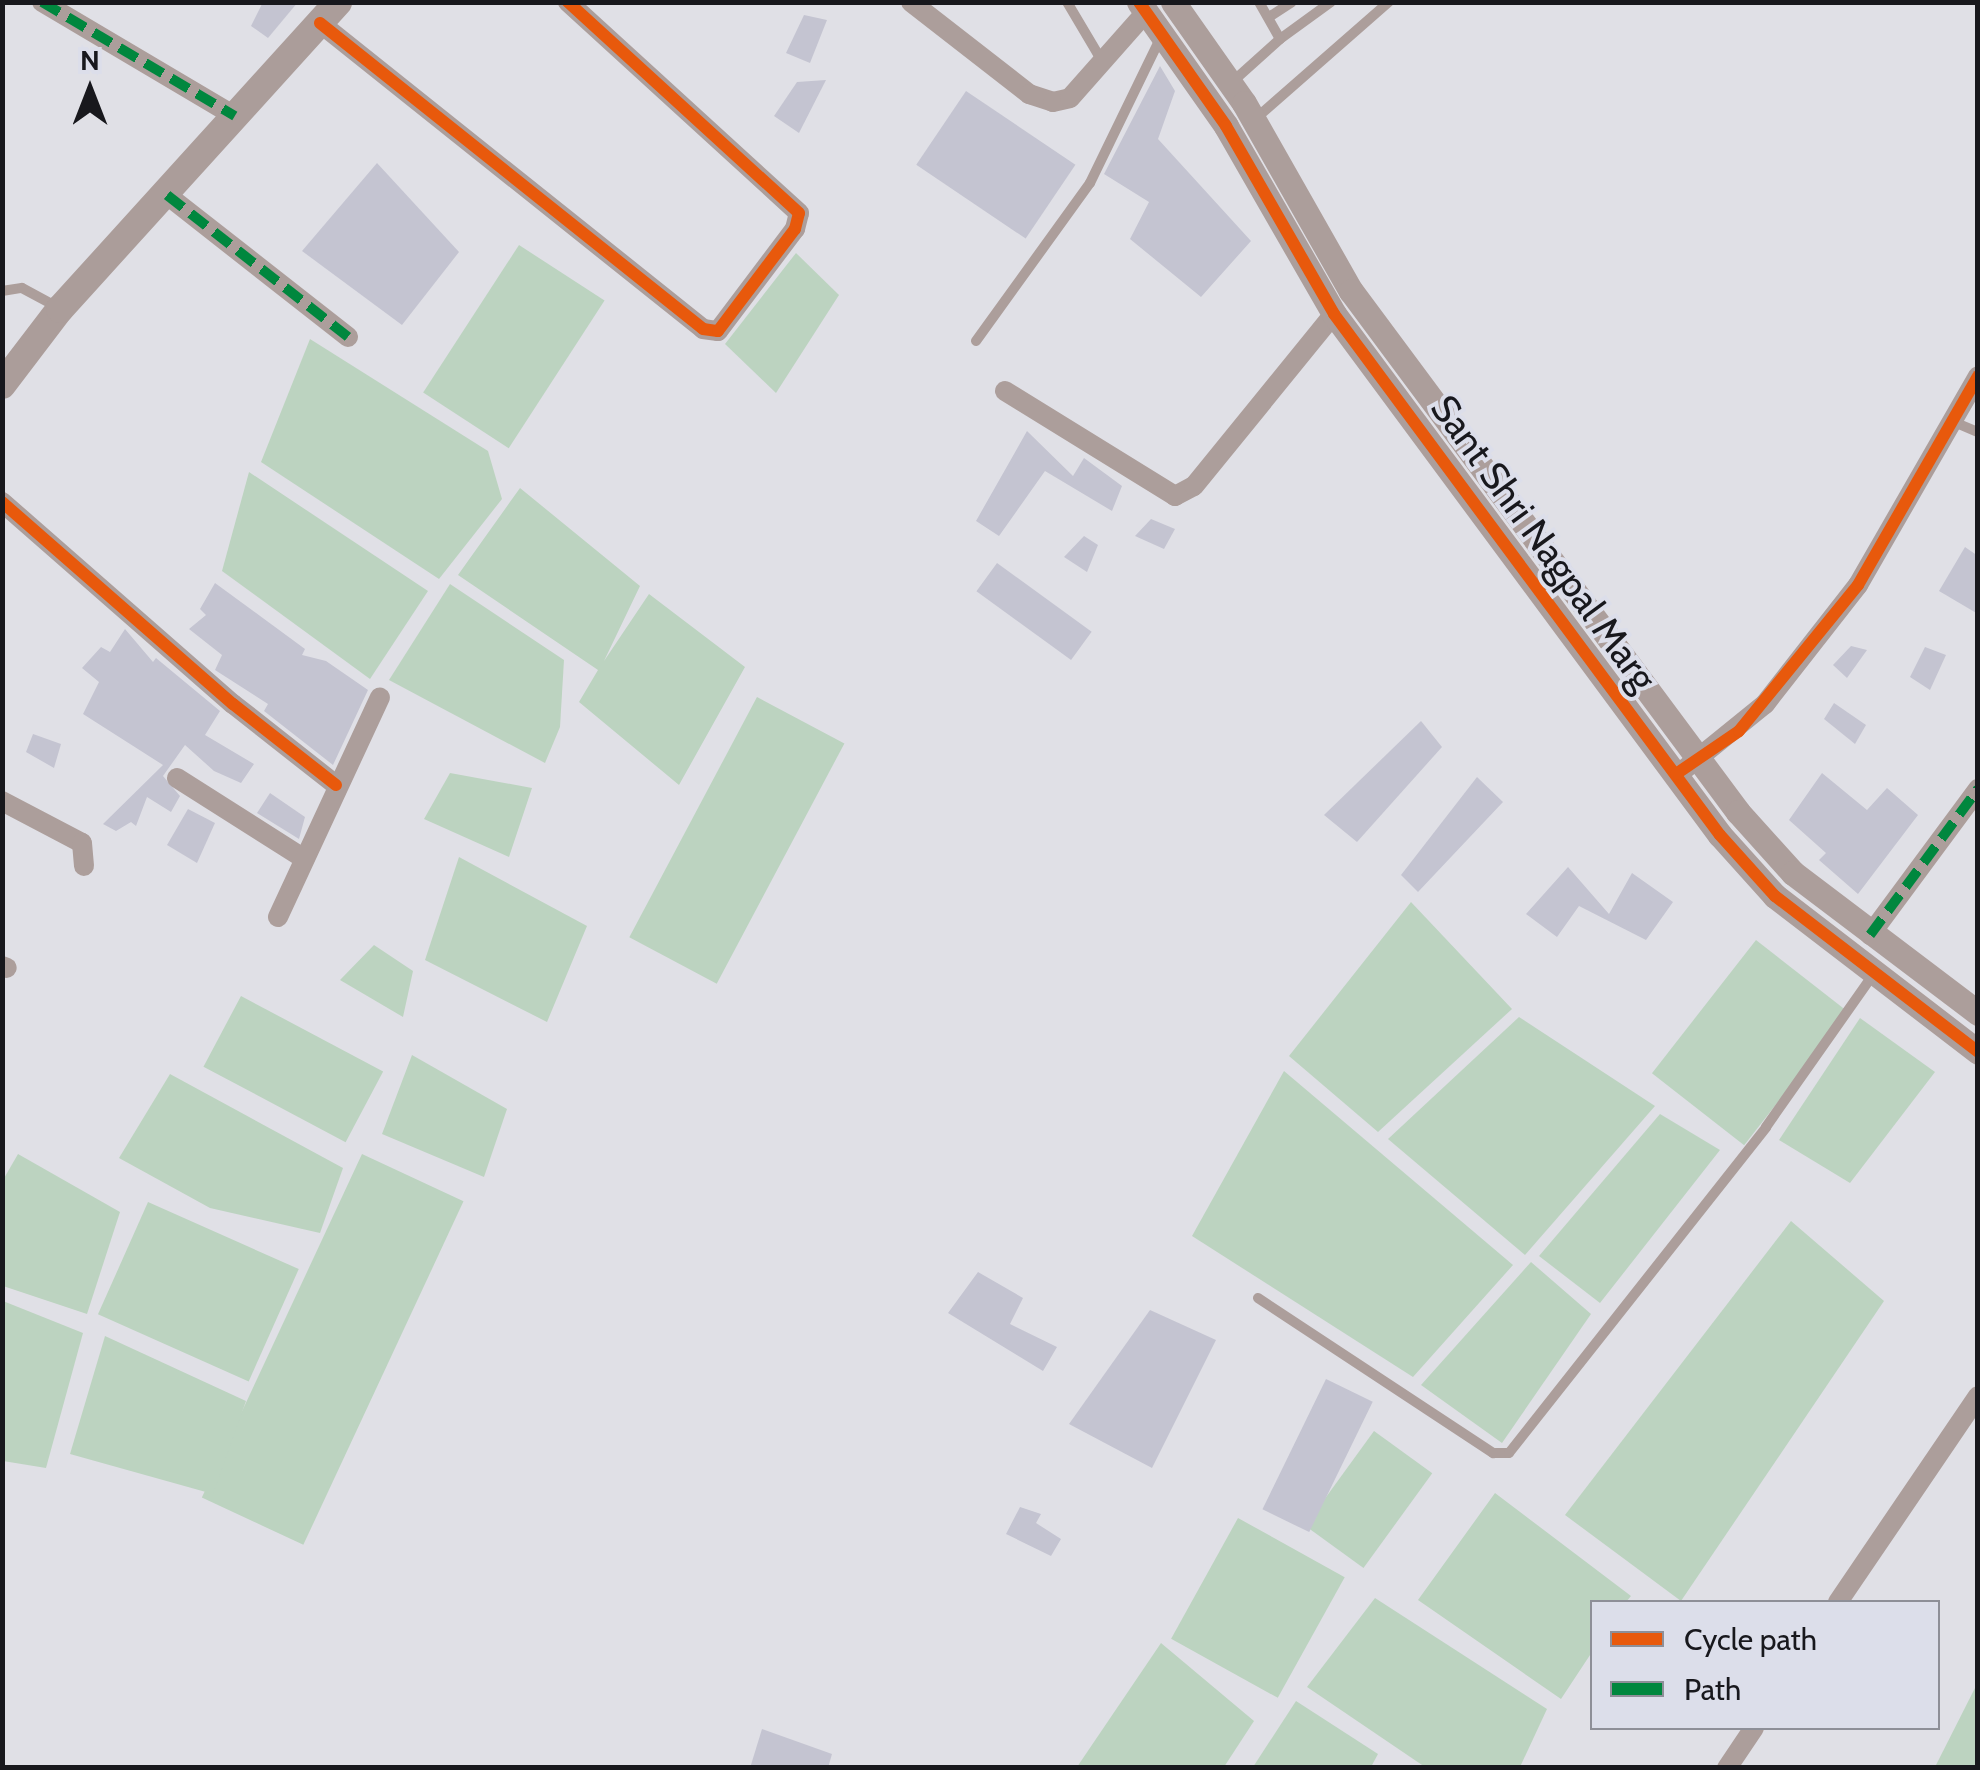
<!DOCTYPE html>
<html>
<head>
<meta charset="utf-8">
<style>
	body { margin:0 }
	#map { position:relative; width:1980px; height:1770px; overflow:hidden; background:#e0e0e6; font-family:Cabin,sans-serif }
	div>[style] { position:absolute }
	[style*='--x'] { left:calc(var(--x)*1px); top:calc(var(--y)*1px); width:calc(var(--w)*1px); rotate:calc(var(--a)*1deg) }
	.green>* { inset:0; background:#bcd3c0; transform-origin:0 0 }
	.building>* { inset:0; background:#c4c4d1; transform-origin:0 0 }
	.service>* { height:10px; margin:-5px; padding:0 5px; transform-origin:5px; border-radius:5px; background:#ac9e9b }
	.minor>* { height:20px; margin:-10px; padding:0 10px; transform-origin:10px; border-radius:10px; background:#ac9e9b }
	.tertiary>* { height:25px; margin:-12.5px; padding:0 12.5px; transform-origin:12.5px; border-radius:12.5px; background:#ac9e9b }
	.secondary>* { height:28px; margin:-14px; padding:0 14px; transform-origin:14px; border-radius:14px; background:#ab9d9a }
	.quiet>* { height:10px; margin-top:-5px; transform-origin:0; background:repeating-linear-gradient(90deg,#00873e 0 20px,transparent 0 30px) }
	.cycleway>* { height:12px; margin:-6px; padding:0 6px; transform-origin:6px; border-radius:6px; background:#e8590c }
	span { translate:-50% -50%; white-space:nowrap; text-align:center; line-height:1.15; -webkit-text-stroke:8px #dcdeea; paint-order:stroke }
	.street-label { font-size:38px; color:#18181d }
	.frame { position:absolute; inset:0; border:5px solid #18181d; pointer-events:none }
	.legend { position:absolute; left:1590px; top:1600px; width:350px; height:130px; box-sizing:border-box; background:#dcdeea; border:2px solid #8e8f98; margin:0; padding:12px 18px; list-style:none; font-size:30px; color:#18181d }
	.legend li { display:flex; align-items:center; gap:20px; height:50px }
	.legend b { width:50px; border:2px solid #8e8f98 }
	.north { position:absolute; left:40px; top:40px; width:100px; height:100px; -webkit-text-stroke:8px #dcdeea; paint-order:stroke; rotate:0deg; font-size:28px; font-weight:700; line-height:40px; text-align:center; color:#18181d }
	.north::after { content:''; display:block; margin:auto; width:35px; height:45px; background:#18181d; clip-path:polygon(50% 0,100% 100%,50% 72%,0 100%) }
</style>
</head>
<body>
<div id="map">
	<div class="green">
		<div style="left:519px;top:245px;width:102px;height:176px;rotate:33deg"></div>
		<div style="clip-path:polygon(796px 253px,839px 295px,776px 393px,725px 344px)"></div>
		<div style="clip-path:polygon(310px 339px,488px 451px,502px 499px,439px 579px,261px 462px)"></div>
		<div style="clip-path:polygon(249px 472px,428px 591px,370px 679px,222px 571px)"></div>
		<div style="clip-path:polygon(520px 488px,640px 586px,604px 661px,649px 594px,745px 667px,679px 785px,579px 702px,598px 670px,458px 575px)"></div>
		<div style="clip-path:polygon(450px 584px,564px 660px,560px 727px,545px 763px,389px 680px)"></div>
		<div style="left:757px;top:697px;width:99px;height:272px;rotate:28deg"></div>
		<div style="clip-path:polygon(450px 773px,532px 788px,509px 857px,424px 819px)"></div>
		<div style="clip-path:polygon(459px 857px,587px 926px,547px 1022px,425px 960px)"></div>
		<div style="clip-path:polygon(1411px 902px,1512px 1009px,1378px 1132px,1289px 1056px)"></div>
		<div style="left:1756px;top:940px;width:117px;height:169px;rotate:38deg"></div>
		<div style="clip-path:polygon(374px 945px,413px 971px,403px 1017px,340px 980px)"></div>
		<div style="left:241px;top:996px;width:161px;height:80px;rotate:28deg"></div>
		<div style="clip-path:polygon(1519px 1017px,1655px 1106px,1525px 1255px,1388px 1139px)"></div>
		<div style="clip-path:polygon(1860px 1018px,1935px 1072px,1850px 1183px,1779px 1140px)"></div>
		<div style="clip-path:polygon(412px 1055px,507px 1109px,484px 1177px,382px 1134px)"></div>
		<div style="clip-path:polygon(1284px 1071px,1513px 1265px,1413px 1377px,1192px 1236px)"></div>
		<div style="clip-path:polygon(170px 1074px,343px 1168px,320px 1233px,210px 1208px,119px 1158px)"></div>
		<div style="clip-path:polygon(1660px 1114px,1720px 1150px,1600px 1303px,1539px 1256px)"></div>
		<div style="clip-path:polygon(18px 1154px,120px 1212px,87px 1314px,3px 1286px,3px 1180px)"></div>
		<div style="left:362px;top:1154px;width:112px;height:379px;rotate:25deg"></div>
		<div style="left:148px;top:1202px;width:165px;height:123px;rotate:24deg"></div>
		<div style="clip-path:polygon(1791px 1221px,1884px 1301px,1681px 1601px,1565px 1515px)"></div>
		<div style="clip-path:polygon(1531px 1262px,1591px 1314px,1502px 1443px,1421px 1385px)"></div>
		<div style="clip-path:polygon(3px 1301px,83px 1333px,46px 1468px,3px 1461px)"></div>
		<div style="clip-path:polygon(105px 1336px,246px 1401px,213px 1494px,70px 1454px)"></div>
		<div style="left:1374px;top:1431px;width:72px;height:117px;rotate:36deg"></div>
		<div style="clip-path:polygon(1495px 1493px,1631px 1596px,1626px 1602px,1592px 1602px,1592px 1652px,1561px 1699px,1418px 1600px)"></div>
		<div style="left:1238px;top:1518px;width:122px;height:138px;rotate:29deg"></div>
		<div style="clip-path:polygon(1375px 1598px,1547px 1709px,1520px 1767px,1425px 1767px,1307px 1687px)"></div>
		<div style="clip-path:polygon(1161px 1643px,1254px 1721px,1224px 1767px,1077px 1767px)"></div>
		<div style="clip-path:polygon(1977px 1684px,1977px 1767px,1935px 1767px)"></div>
		<div style="clip-path:polygon(1296px 1701px,1378px 1754px,1371px 1767px,1253px 1767px)"></div>
	</div>
	<div class="building">
		<div style="clip-path:polygon(263px 2px,298px 2px,268px 38px,251px 26px)"></div>
		<div style="clip-path:polygon(804px 15px,827px 20px,810px 63px,786px 53px)"></div>
		<div style="clip-path:polygon(1160px 66px,1175px 91px,1158px 139px,1251px 241px,1201px 297px,1130px 239px,1149px 202px,1104px 174px)"></div>
		<div style="clip-path:polygon(826px 80px,799px 133px,774px 116px,797px 82px)"></div>
		<div style="left:966px;top:91px;width:132px;height:89px;rotate:34deg"></div>
		<div style="clip-path:polygon(377px 163px,459px 252px,402px 325px,302px 251px)"></div>
		<div style="clip-path:polygon(1027px 431px,1073px 476px,1084px 458px,1122px 486px,1112px 511px,1045px 471px,999px 536px,976px 521px)"></div>
		<div style="clip-path:polygon(1151px 519px,1175px 529px,1164px 549px,1135px 536px)"></div>
		<div style="clip-path:polygon(1084px 536px,1098px 545px,1087px 572px,1064px 557px)"></div>
		<div style="clip-path:polygon(1965px 547px,1978px 556px,1978px 614px,1939px 591px)"></div>
		<div style="left:997px;top:563px;width:117px;height:35px;rotate:36deg"></div>
		<div style="clip-path:polygon(215px 583px,305px 649px,302px 655px,326px 661px,368px 690px,333px 765px,264px 711px,268px 704px,215px 670px,222px 655px,189px 629px,206px 615px,200px 609px)"></div>
		<div style="clip-path:polygon(125px 629px,153px 662px,156px 658px,220px 711px,205px 735px,254px 764px,241px 783px,214px 771px,185px 745px,163px 776px,180px 796px,171px 812px,147px 797px,136px 826px,131px 822px,116px 831px,103px 824px,163px 765px,83px 714px,99px 682px,82px 668px,101px 647px,110px 652px)"></div>
		<div style="clip-path:polygon(1851px 646px,1867px 650px,1847px 678px,1833px 665px)"></div>
		<div style="clip-path:polygon(1925px 647px,1946px 655px,1930px 690px,1910px 677px)"></div>
		<div style="clip-path:polygon(1834px 703px,1866px 725px,1855px 744px,1824px 719px)"></div>
		<div style="clip-path:polygon(1421px 721px,1442px 747px,1357px 842px,1324px 815px)"></div>
		<div style="clip-path:polygon(33px 734px,61px 744px,54px 768px,26px 752px)"></div>
		<div style="clip-path:polygon(1822px 773px,1867px 810px,1887px 788px,1918px 815px,1858px 894px,1819px 860px,1826px 853px,1789px 820px)"></div>
		<div style="clip-path:polygon(1477px 777px,1503px 802px,1418px 892px,1401px 875px)"></div>
		<div style="clip-path:polygon(270px 793px,305px 817px,299px 839px,257px 813px)"></div>
		<div style="clip-path:polygon(188px 809px,215px 823px,197px 863px,167px 845px)"></div>
		<div style="clip-path:polygon(1568px 867px,1609px 914px,1632px 873px,1673px 902px,1646px 940px,1579px 906px,1557px 937px,1526px 914px)"></div>
		<div style="clip-path:polygon(978px 1272px,1023px 1298px,1010px 1324px,1057px 1347px,1043px 1371px,948px 1313px)"></div>
		<div style="clip-path:polygon(1150px 1310px,1216px 1340px,1152px 1468px,1069px 1424px)"></div>
		<div style="left:1326px;top:1379px;width:52px;height:145px;rotate:26deg"></div>
		<div style="clip-path:polygon(1020px 1507px,1041px 1514px,1036px 1523px,1061px 1539px,1051px 1556px,1006px 1534px)"></div>
		<div style="clip-path:polygon(762px 1729px,832px 1754px,828px 1768px,750px 1768px)"></div>
	</div>
	<div class="service">
		<div style="--x:1067;--y:2;--w:69;--a:59.3"></div>
		<div style="--x:1269;--y:17;--w:27;--a:-33"></div>
		<div style="--x:1280;--y:39;--w:63;--a:-36"></div>
		<div style="--x:1230;--y:84;--w:67;--a:-42"></div>
		<div style="--x:1280;--y:39;--w:43;--a:-119.6"></div>
		<div style="--x:1254;--y:120;--w:179;--a:-41.2"></div>
		<div style="--x:2;--y:291;--w:20;--a:-9"></div>
		<div style="--x:22;--y:288;--w:42;--a:28.4"></div>
		<div style="--x:976;--y:341;--w:195;--a:-54.2"></div>
		<div style="--x:1090;--y:183;--w:165;--a:-64.1"></div>
		<div style="--x:1954;--y:422;--w:26;--a:23"></div>
		<div style="--x:1258;--y:1298;--w:282;--a:33.4"></div>
		<div style="--x:1493;--y:1453;--w:16;--a:0"></div>
		<div style="--x:1509;--y:1453;--w:415;--a:-51.7"></div>
		<div style="--x:1766;--y:1127;--w:186;--a:-54.9"></div>
	</div>
	<div class="minor">
		<div style="--x:42;--y:2;--w:224;--a:30.6"></div>
		<div style="--x:911;--y:2;--w:150;--a:37.9"></div>
		<div style="--x:1029;--y:94;--w:25;--a:18"></div>
		<div style="--x:1053;--y:102;--w:17;--a:-13"></div>
		<div style="--x:1070;--y:98;--w:115;--a:-48.5"></div>
		<div style="--x:320;--y:23;--w:490;--a:38.6"></div>
		<div style="--x:703;--y:329;--w:15;--a:8"></div>
		<div style="--x:718;--y:331;--w:128;--a:-53"></div>
		<div style="--x:795;--y:229;--w:16;--a:-76"></div>
		<div style="--x:799;--y:213;--w:313;--a:-137.6"></div>
		<div style="--x:167;--y:195;--w:230;--a:38.1"></div>
		<div style="--x:1005;--y:391;--w:200;--a:31.7"></div>
		<div style="--x:1175;--y:496;--w:21;--a:-28"></div>
		<div style="--x:1194;--y:486;--w:222;--a:-50.9"></div>
		<div style="--x:2;--y:502;--w:307;--a:41.2"></div>
		<div style="--x:233;--y:704;--w:131;--a:38.2"></div>
		<div style="--x:1686;--y:768;--w:102;--a:-39"></div>
		<div style="--x:1765;--y:704;--w:151;--a:-52"></div>
		<div style="--x:1858;--y:585;--w:241;--a:-60.1"></div>
		<div style="--x:177;--y:778;--w:149;--a:32.4"></div>
		<div style="--x:2;--y:801;--w:90;--a:27.7"></div>
		<div style="--x:82;--y:843;--w:23;--a:85"></div>
		<div style="--x:278;--y:917;--w:242;--a:-65.1"></div>
		<div style="--x:1870;--y:935;--w:182;--a:-53.5"></div>
		<div style="--x:2;--y:966;--w:5;--a:22"></div>
		<div style="--x:1838;--y:1602;--w:249;--a:-55.8"></div>
		<div style="--x:1727;--y:1768;--w:48;--a:-56"></div>
	</div>
	<div class="tertiary">
		<div style="--x:1139;--y:2;--w:151;--a:54.9"></div>
		<div style="--x:1226;--y:126;--w:217;--a:60.1"></div>
		<div style="--x:1334;--y:314;--w:648;--a:53.47"></div>
		<div style="--x:1720;--y:835;--w:82;--a:48"></div>
		<div style="--x:1775;--y:896;--w:256;--a:37.5"></div>
		<div style="--x:1173;--y:2;--w:123;--a:54.9"></div>
		<div style="--x:1244;--y:103;--w:216;--a:60.4"></div>
		<div style="--x:1351;--y:291;--w:649;--a:53.39"></div>
		<div style="--x:1738;--y:812;--w:82;--a:48"></div>
		<div style="--x:1793;--y:873;--w:232;--a:37.1"></div>
	</div>
	<div class="secondary">
		<div style="--x:2;--y:385;--w:96;--a:-52.7"></div>
		<div style="--x:60;--y:309;--w:414;--a:-47.8"></div>
	</div>
	<div class="quiet">
		<div style="--x:42;--y:2;--w:224;--a:30.6"></div>
		<div style="--x:167;--y:195;--w:230;--a:38.1"></div>
		<div style="--x:1870;--y:935;--w:182;--a:-53.5"></div>
	</div>
	<div class="cycleway">
		<div style="--x:1139;--y:2;--w:151;--a:54.9"></div>
		<div style="--x:1226;--y:126;--w:217;--a:60.1"></div>
		<div style="--x:1334;--y:314;--w:648;--a:53.47"></div>
		<div style="--x:1720;--y:835;--w:82;--a:48"></div>
		<div style="--x:1775;--y:896;--w:256;--a:37.5"></div>
		<div style="--x:320;--y:23;--w:490;--a:38.6"></div>
		<div style="--x:703;--y:329;--w:15;--a:8"></div>
		<div style="--x:718;--y:331;--w:128;--a:-53"></div>
		<div style="--x:795;--y:229;--w:16;--a:-76"></div>
		<div style="--x:799;--y:213;--w:313;--a:-137.6"></div>
		<div style="--x:2;--y:502;--w:307;--a:41.2"></div>
		<div style="--x:233;--y:704;--w:131;--a:38.2"></div>
		<div style="--x:1676;--y:774;--w:76;--a:-34.3"></div>
		<div style="--x:1739;--y:731;--w:188;--a:-50.8"></div>
		<div style="--x:1858;--y:585;--w:241;--a:-60.1"></div>
	</div>
	<div class="street-label">
		<span style="left:1544px;top:543px;rotate:54deg">Sant Shri Nagpal Marg</span>
	</div>
	<div class="frame"></div>
	<ul class="legend">
	<li><b style="height:12px;background:#e8590c"></b>Cycle path</li>
	<li><b style="height:12px;background:#00873e"></b>Path</li>
	</ul>
	<div class="north">N</div>
</div>
</body>
</html>
